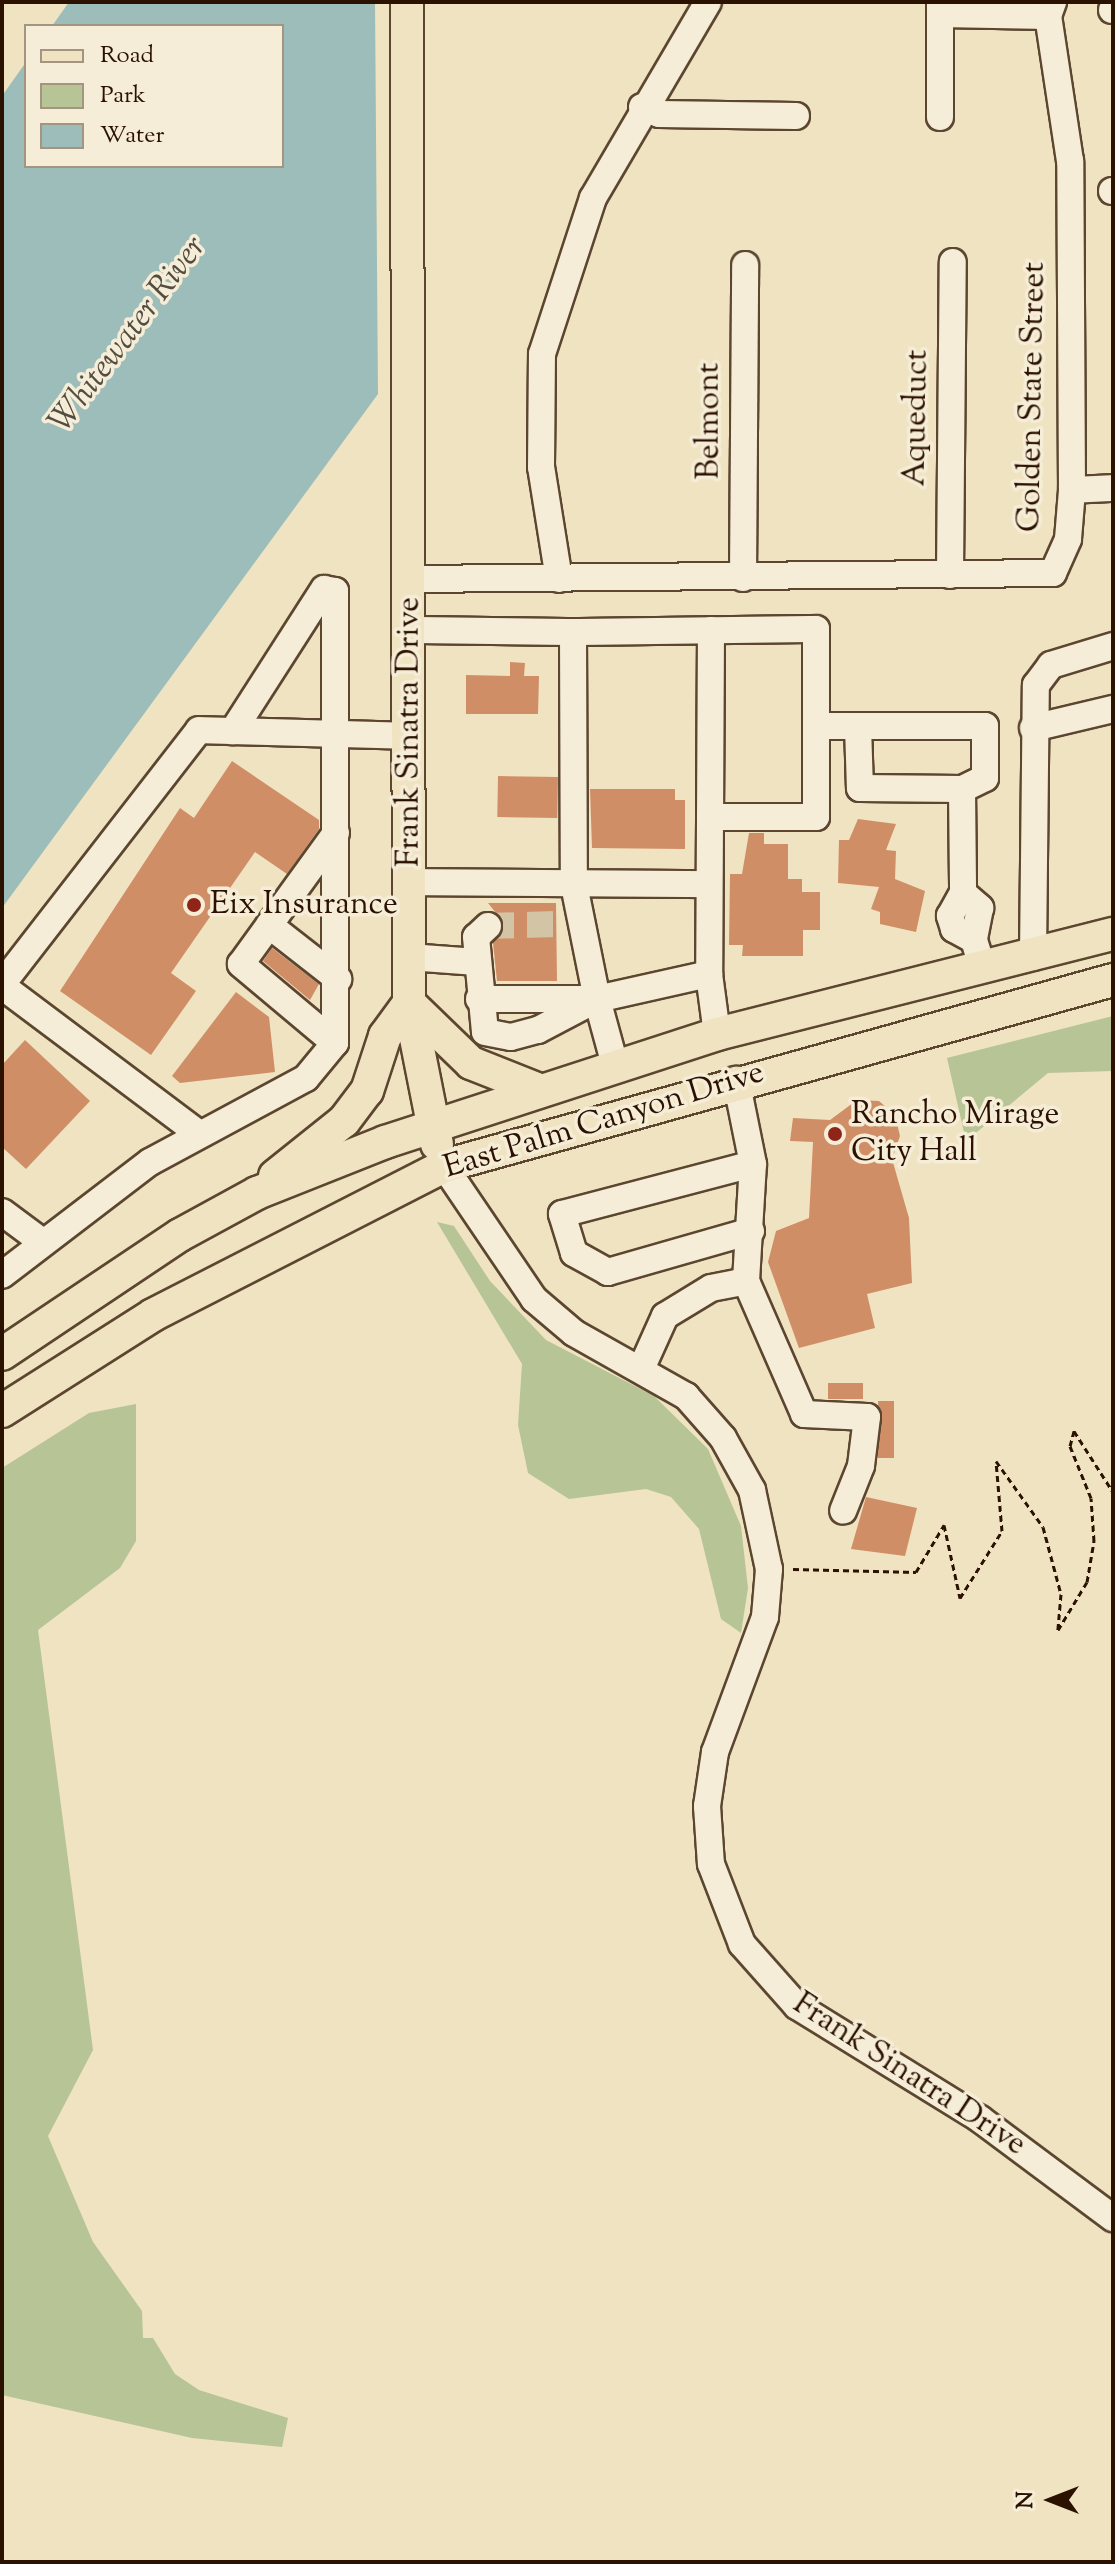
<!DOCTYPE html>
<html>
<head>
<meta charset="utf-8">
<style>
	body { margin:0 }
	#map { position:relative; width:1115px; height:2564px; overflow:hidden; background:#f0e3c1; font-family:"Sorts Mill Goudy",serif }
	div>[style] { position:absolute }
	[style*='--x'] { left:calc(var(--x)*1px); top:calc(var(--y)*1px); width:calc(var(--w)*1px); rotate:calc(var(--a)*1deg) }
	.green>* { inset:0; background:#b7c495 }
	.water>* { inset:0; background:#9dbdba }
	.building>* { inset:0; background:#d08e67; transform-origin:0 0 }
	.minor-tunnel>* { height:26px; margin-top:-13px; transform-origin:0; background:repeating-linear-gradient(90deg,#d2c4a4 0 26px,transparent 0 39px) }
	.path>* { height:3px; margin-top:-1.5px; transform-origin:0; background:repeating-linear-gradient(90deg,#2b1100 0 6px,transparent 0 10px) }
	.roads { filter:drop-shadow(2px 0 #5c4630) drop-shadow(-2px 0 #5c4630) drop-shadow(0 2px #5c4630) drop-shadow(0 -2px #5c4630) }
	.minor>* { height:26px; margin:-13px; padding:0 13px; transform-origin:13px; border-radius:13px; background:#f5edd7 }
	.major>* { height:32px; margin:-16px; padding:0 16px; transform-origin:16px; border-radius:16px; background:#f0e3c1 }
	.dots>* { width:22px; height:22px; translate:-50% -50%; box-sizing:border-box; border:4px solid #f5edd7; border-radius:50% }
	span { translate:-50% -50%; white-space:nowrap; text-align:center; line-height:1.15; -webkit-text-stroke:7px #f5edd7; paint-order:stroke }
	.street-label { font-size:32px; color:#2b1100 }
	.poi-label { font-size:32px; color:#2b1100 }
	.left { translate:0 -50%; text-align:left }
	.water-label { font-size:34px; color:#534d41; font-style:italic }
	.frame { position:absolute; inset:0; border:4px solid #2b1100; pointer-events:none }
	.legend { position:absolute; left:24px; top:24px; width:260px; height:144px; box-sizing:border-box; background:#f5edd7; border:2px solid #a49581; margin:0; padding:10px 14px; list-style:none; font-size:24px; color:#2b1100 }
	.legend li { display:flex; align-items:center; gap:16px; height:40px }
	.legend b { width:40px; border:2px solid #a49581 }
	.north { position:absolute; left:1011px; top:2460px; width:80px; height:80px; -webkit-text-stroke:6px #f5edd7; paint-order:stroke; rotate:270deg; font-size:22px; font-weight:700; line-height:32px; text-align:center; color:#2b1100 }
	.north::after { content:''; display:block; margin:auto; width:28px; height:36px; background:#2b1100; clip-path:polygon(50% 0,100% 100%,50% 72%,0 100%) }
</style>
</head>
<body>
<div id="map">
	<div class="green">
		<div style="clip-path:polygon(1113px 1016px,1113px 1071px,1048px 1073px,966px 1141px,947px 1058px)"></div>
		<div style="clip-path:polygon(437px 1222px,454px 1226px,490px 1281px,546px 1340px,654px 1396px,708px 1449px,741px 1526px,748px 1588px,741px 1633px,721px 1619px,699px 1529px,671px 1497px,646px 1489px,569px 1499px,528px 1473px,518px 1425px,522px 1364px)"></div>
		<div style="clip-path:polygon(136px 1404px,136px 1541px,120px 1568px,38px 1630px,93px 2050px,48px 2136px,93px 2242px,142px 2311px,143px 2338px,153px 2338px,175px 2374px,199px 2390px,288px 2418px,282px 2447px,192px 2438px,2px 2395px,2px 1468px,89px 1413px)"></div>
	</div>
	<div class="water">
		<div style="clip-path:polygon(69px 2px,375px 2px,378px 394px,2px 908px,2px 96px,26px 62px,26px 166px,282px 166px,282px 26px,52px 26px)"></div>
	</div>
	<div class="building">
		<div style="clip-path:polygon(510px 662px,525px 663px,524px 676px,539px 676px,538px 714px,466px 714px,466px 675px,510px 676px)"></div>
		<div style="clip-path:polygon(232px 761px,319px 820px,319px 829px,287px 874px,255px 852px,171px 973px,196px 991px,151px 1055px,60px 991px,180px 808px,194px 818px)"></div>
		<div style="left:498px;top:776px;width:60px;height:41px;rotate:1deg"></div>
		<div style="clip-path:polygon(590px 789px,675px 789px,675px 800px,685px 800px,685px 849px,592px 848px)"></div>
		<div style="clip-path:polygon(858px 819px,896px 824px,886px 850px,896px 851px,895px 879px,925px 891px,916px 932px,880px 924px,880px 912px,871px 909px,879px 887px,838px 883px,839px 840px,849px 840px)"></div>
		<div style="clip-path:polygon(749px 833px,764px 833px,764px 844px,788px 844px,788px 879px,802px 879px,802px 892px,820px 892px,820px 930px,803px 930px,803px 956px,742px 956px,743px 945px,729px 945px,730px 874px,742px 874px)"></div>
		<div style="clip-path:polygon(488px 903px,556px 903px,557px 981px,497px 981px,493px 943px,504px 923px)"></div>
		<div style="clip-path:polygon(272px 948px,319px 984px,310px 1000px,263px 961px)"></div>
		<div style="clip-path:polygon(236px 992px,269px 1017px,275px 1072px,180px 1083px,172px 1076px)"></div>
		<div style="clip-path:polygon(25px 1040px,90px 1101px,26px 1169px,2px 1147px,2px 1065px)"></div>
		<div style="clip-path:polygon(857px 1100px,879px 1101px,895px 1115px,900px 1136px,892px 1159px,909px 1218px,912px 1283px,867px 1294px,875px 1328px,799px 1348px,768px 1262px,776px 1231px,809px 1218px,813px 1142px,790px 1141px,793px 1118px,830px 1120px)"></div>
		<div style="left:828px;top:1383px;width:35px;height:16px"></div>
		<div style="left:878px;top:1401px;width:16px;height:57px"></div>
		<div style="clip-path:polygon(866px 1497px,917px 1508px,905px 1556px,851px 1549px)"></div>
	</div>
	<div class="minor-tunnel">
		<div style="--x:488;--y:926;--w:68;--a:-1.7"></div>
	</div>
	<div class="path">
		<div style="--x:793;--y:1569;--w:123;--a:1.4"></div>
		<div style="--x:916;--y:1572;--w:55;--a:-59.2"></div>
		<div style="--x:944;--y:1525;--w:75;--a:77.6"></div>
		<div style="--x:960;--y:1598;--w:79;--a:-57.9"></div>
		<div style="--x:1002;--y:1531;--w:70;--a:-94.9"></div>
		<div style="--x:996;--y:1461;--w:81;--a:54.5"></div>
		<div style="--x:1043;--y:1527;--w:69;--a:75"></div>
		<div style="--x:1061;--y:1594;--w:36;--a:95"></div>
		<div style="--x:1058;--y:1630;--w:56;--a:-58.9"></div>
		<div style="--x:1087;--y:1582;--w:42;--a:-80.3"></div>
		<div style="--x:1094;--y:1541;--w:43;--a:-94"></div>
		<div style="--x:1091;--y:1498;--w:56;--a:-112"></div>
		<div style="--x:1070;--y:1446;--w:16;--a:-75"></div>
		<div style="--x:1074;--y:1431;--w:72;--a:57.4"></div>
	</div>
	<div class="roads">
		<div class="minor">
			<div style="--x:940;--y:2;--w:115;--a:90"></div>
			<div style="--x:1112;--y:10;--w:1;--a:0"></div>
			<div style="--x:940;--y:14;--w:108;--a:1.1"></div>
			<div style="--x:642;--y:107;--w:18;--a:22"></div>
			<div style="--x:659;--y:114;--w:137;--a:0.8"></div>
			<div style="--x:1112;--y:191;--w:1;--a:0"></div>
			<div style="--x:1072;--y:490;--w:41;--a:-2.8"></div>
			<div style="--x:950;--y:575;--w:313;--a:-89.5"></div>
			<div style="--x:743;--y:578;--w:313;--a:-89.6"></div>
			<div style="--x:410;--y:579;--w:643;--a:-0.53"></div>
			<div style="--x:1053;--y:573;--w:37;--a:-66"></div>
			<div style="--x:1068;--y:539;--w:49;--a:-85.3"></div>
			<div style="--x:1072;--y:490;--w:329;--a:-90.3"></div>
			<div style="--x:1070;--y:161;--w:147;--a:-98.6"></div>
			<div style="--x:1048;--y:16;--w:15;--a:-70"></div>
			<div style="--x:559;--y:579;--w:113;--a:-99.1"></div>
			<div style="--x:541;--y:467;--w:113;--a:-89.5"></div>
			<div style="--x:542;--y:354;--w:164;--a:-71.9"></div>
			<div style="--x:593;--y:198;--w:227;--a:-59.6"></div>
			<div style="--x:411;--y:630;--w:162;--a:0.7"></div>
			<div style="--x:573;--y:632;--w:253;--a:89.8"></div>
			<div style="--x:574;--y:885;--w:116;--a:78.6"></div>
			<div style="--x:711;--y:630;--w:344;--a:90.3"></div>
			<div style="--x:709;--y:974;--w:61;--a:82.4"></div>
			<div style="--x:573;--y:632;--w:243;--a:-0.7"></div>
			<div style="--x:816;--y:629;--w:188;--a:90"></div>
			<div style="--x:816;--y:817;--w:106;--a:180"></div>
			<div style="--x:816;--y:726;--w:42;--a:0"></div>
			<div style="--x:858;--y:726;--w:62;--a:88.2"></div>
			<div style="--x:860;--y:788;--w:102;--a:0.6"></div>
			<div style="--x:962;--y:789;--w:104;--a:89.4"></div>
			<div style="--x:858;--y:726;--w:127;--a:0"></div>
			<div style="--x:985;--y:726;--w:52;--a:90"></div>
			<div style="--x:985;--y:778;--w:25;--a:154"></div>
			<div style="--x:1033;--y:728;--w:82;--a:-13.4"></div>
			<div style="--x:409;--y:882;--w:300;--a:0.4"></div>
			<div style="--x:269;--y:925;--w:88;--a:38"></div>
			<div style="--x:488;--y:926;--w:16;--a:137"></div>
			<div style="--x:476;--y:937;--w:95;--a:84.6"></div>
			<div style="--x:485;--y:1032;--w:26;--a:11"></div>
			<div style="--x:511;--y:1037;--w:28;--a:-15"></div>
			<div style="--x:538;--y:1030;--w:67;--a:-27.7"></div>
			<div style="--x:974;--y:940;--w:23;--a:-151"></div>
			<div style="--x:954;--y:929;--w:14;--a:-107"></div>
			<div style="--x:950;--y:916;--w:26;--a:-61"></div>
			<div style="--x:963;--y:893;--w:23;--a:41"></div>
			<div style="--x:980;--y:908;--w:33;--a:101"></div>
			<div style="--x:974;--y:940;--w:30;--a:73"></div>
			<div style="--x:409;--y:957;--w:68;--a:4.2"></div>
			<div style="--x:1033;--y:957;--w:272;--a:-89.4"></div>
			<div style="--x:1036;--y:685;--w:25;--a:-53"></div>
			<div style="--x:1051;--y:665;--w:65;--a:-17"></div>
			<div style="--x:2;--y:984;--w:321;--a:-52.2"></div>
			<div style="--x:199;--y:730;--w:211;--a:1.6"></div>
			<div style="--x:2;--y:986;--w:246;--a:36.9"></div>
			<div style="--x:479;--y:999;--w:118;--a:0"></div>
			<div style="--x:335;--y:1043;--w:123;--a:-140"></div>
			<div style="--x:241;--y:964;--w:162;--a:-54.1"></div>
			<div style="--x:615;--y:1065;--w:68;--a:-105.3"></div>
			<div style="--x:597;--y:999;--w:115;--a:-12.6"></div>
			<div style="--x:444;--y:1166;--w:161;--a:55.9"></div>
			<div style="--x:534;--y:1299;--w:52;--a:40.4"></div>
			<div style="--x:574;--y:1333;--w:129;--a:29.4"></div>
			<div style="--x:686;--y:1396;--w:56;--a:48.6"></div>
			<div style="--x:723;--y:1438;--w:60;--a:60.9"></div>
			<div style="--x:752;--y:1490;--w:81;--a:77.9"></div>
			<div style="--x:769;--y:1569;--w:48;--a:94.8"></div>
			<div style="--x:765;--y:1617;--w:144;--a:110.3"></div>
			<div style="--x:715;--y:1752;--w:55;--a:98.4"></div>
			<div style="--x:707;--y:1806;--w:58;--a:86.1"></div>
			<div style="--x:711;--y:1864;--w:86;--a:68.8"></div>
			<div style="--x:742;--y:1944;--w:83;--a:48.4"></div>
			<div style="--x:797;--y:2006;--w:215;--a:31.7"></div>
			<div style="--x:980;--y:2119;--w:166;--a:36.7"></div>
			<div style="--x:2;--y:1212;--w:49;--a:36.6"></div>
			<div style="--x:751;--y:1231;--w:149;--a:164"></div>
			<div style="--x:608;--y:1272;--w:39;--a:-151"></div>
			<div style="--x:574;--y:1253;--w:41;--a:-107.1"></div>
			<div style="--x:562;--y:1214;--w:197;--a:-14.7"></div>
			<div style="--x:2;--y:1275;--w:186;--a:-37.4"></div>
			<div style="--x:150;--y:1162;--w:177;--a:-28.3"></div>
			<div style="--x:306;--y:1078;--w:45;--a:-50.4"></div>
			<div style="--x:335;--y:1043;--w:452;--a:-90"></div>
			<div style="--x:335;--y:591;--w:11;--a:-170"></div>
			<div style="--x:324;--y:589;--w:169;--a:122.7"></div>
			<div style="--x:746;--y:1281;--w:145;--a:66.4"></div>
			<div style="--x:804;--y:1414;--w:63;--a:2.7"></div>
			<div style="--x:867;--y:1417;--w:49;--a:97"></div>
			<div style="--x:861;--y:1466;--w:48;--a:111.8"></div>
			<div style="--x:642;--y:1367;--w:56;--a:-65.7"></div>
			<div style="--x:665;--y:1316;--w:54;--a:-31.3"></div>
			<div style="--x:711;--y:1288;--w:36;--a:-11"></div>
			<div style="--x:746;--y:1281;--w:117;--a:-86.6"></div>
			<div style="--x:753;--y:1164;--w:86;--a:-101.4"></div>
		</div>
		<div class="major">
			<div style="--x:407;--y:2;--w:1001;--a:89.89"></div>
			<div style="--x:409;--y:1003;--w:144;--a:78.8"></div>
			<div style="--x:409;--y:1003;--w:86;--a:44.1"></div>
			<div style="--x:471;--y:1063;--w:71;--a:21.5"></div>
			<div style="--x:275;--y:1176;--w:88;--a:-38.6"></div>
			<div style="--x:344;--y:1121;--w:38;--a:-53"></div>
			<div style="--x:367;--y:1091;--w:58;--a:-71.9"></div>
			<div style="--x:385;--y:1036;--w:41;--a:-54"></div>
			<div style="--x:2;--y:1354;--w:214;--a:-33.8"></div>
			<div style="--x:180;--y:1235;--w:88;--a:-28.6"></div>
			<div style="--x:257;--y:1193;--w:138;--a:-21.7"></div>
			<div style="--x:385;--y:1142;--w:349;--a:-18"></div>
			<div style="--x:717;--y:1034;--w:408;--a:-14.2"></div>
			<div style="--x:2;--y:1411;--w:179;--a:-32.4"></div>
			<div style="--x:153;--y:1315;--w:327;--a:-27.1"></div>
			<div style="--x:444;--y:1166;--w:694;--a:-15.54"></div>
		</div>
	</div>
	<div class="dots">
		<div style="left:194px;top:905px;background:#8f2418"></div>
		<div style="left:835px;top:1134px;background:#8f2418"></div>
	</div>
	<div class="street-label">
		<span style="left:1033px;top:397px;rotate:-89deg">Golden State Street</span>
		<span style="left:917px;top:418px;rotate:-89deg">Aqueduct</span>
		<span style="left:710px;top:421px;rotate:-90deg">Belmont</span>
		<span style="left:410px;top:732px;rotate:-90deg">Frank Sinatra Drive</span>
		<span style="left:604px;top:1121px;rotate:-17deg">East Palm Canyon Drive</span>
		<span style="left:909px;top:2075px;rotate:33deg">Frank Sinatra Drive</span>
	</div>
	<div class="poi-label">
		<span class="left" style="left:210px;top:905px">Eix Insurance</span>
		<span class="left" style="left:851px;top:1134px">Rancho Mirage<br>City Hall</span>
	</div>
	<div class="water-label">
		<span style="left:128px;top:335px;rotate:-53deg">Whitewater River</span>
	</div>
	<div class="frame"></div>
	<ul class="legend">
	<li><b style="height:10px;background:#f0e3c1"></b>Road</li>
	<li><b style="height:22px;background:#b7c495"></b>Park</li>
	<li><b style="height:22px;background:#9dbdba"></b>Water</li>
	</ul>
	<div class="north">N</div>
</div>
</body>
</html>
